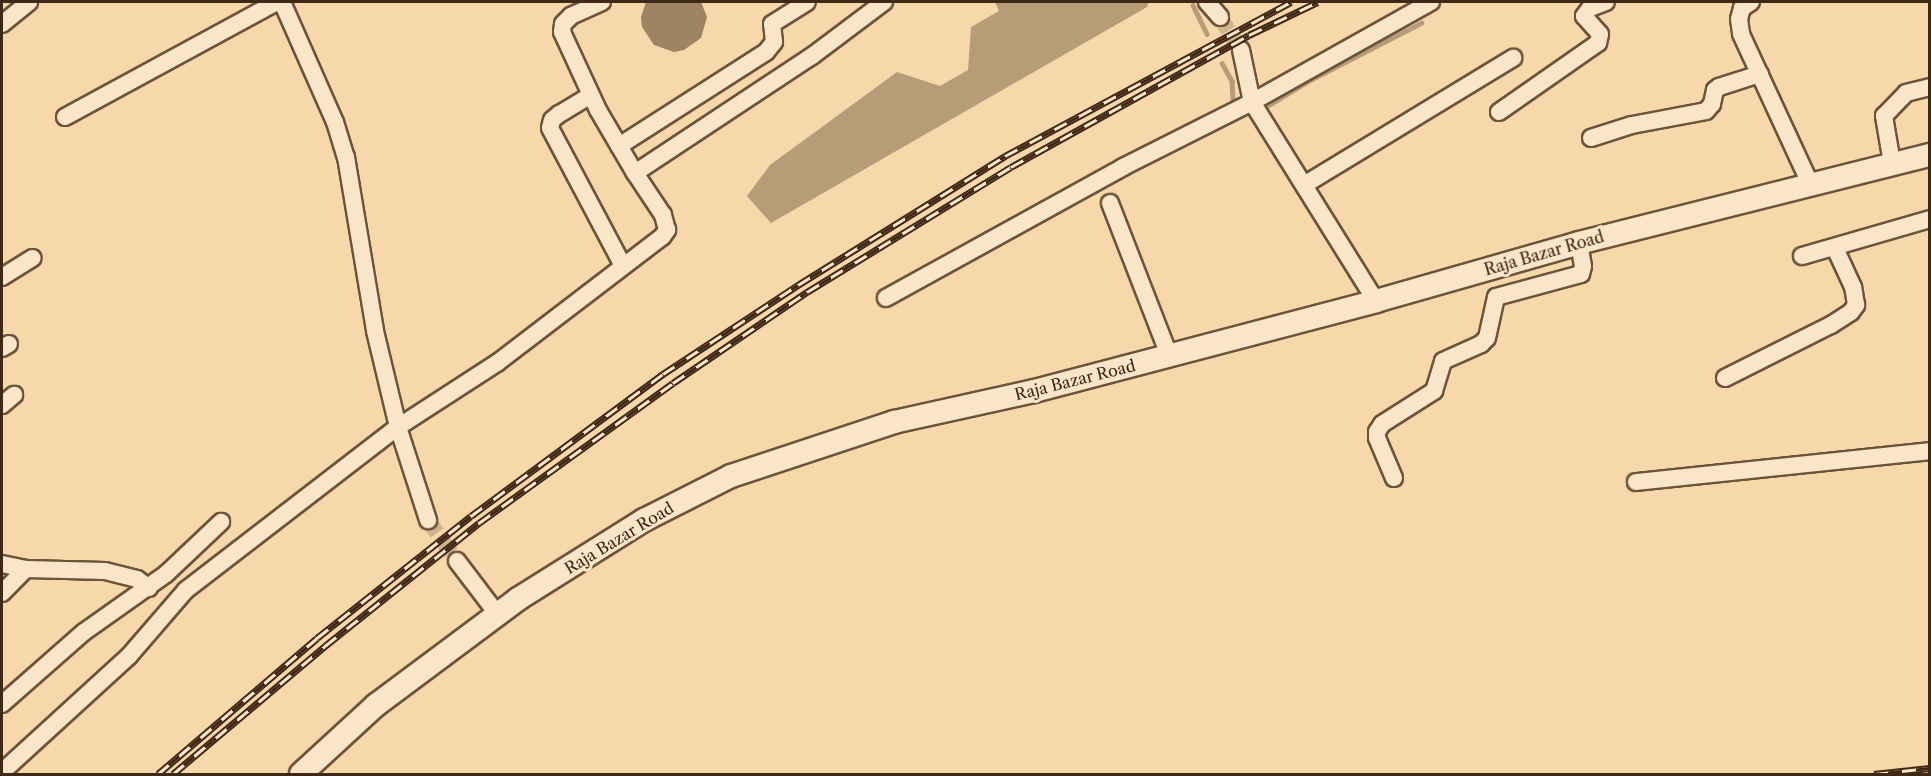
<!DOCTYPE html>
<html>
<head>
<meta charset="utf-8">
<style>
	body { margin:0 }
	#map { position:relative; width:1931px; height:776px; overflow:hidden; background:#f6d8aa; font-family:"Libre Caslon Text",serif }
	div>[style] { position:absolute }
	[style*='--x'] { left:calc(var(--x)*1px); top:calc(var(--y)*1px); width:calc(var(--w)*1px); rotate:calc(var(--a)*1deg) }
	.water>* { inset:0; background:#b79c78 }
	.stream>* { height:4.5px; margin:-2.25px; padding:0 2.25px; transform-origin:2.25px; border-radius:2.25px; background:#b79c78 }
	.building>* { inset:0; background:#9e8463 }
	.street-tunnel>* { height:16px; margin-top:-8px; transform-origin:0; background:repeating-linear-gradient(90deg,#d1b58c 0 16px,transparent 0 24px) }
	.roads { filter:drop-shadow(2px 0 #6c543b) drop-shadow(-2px 0 #6c543b) drop-shadow(0 2px #6c543b) drop-shadow(0 -2px #6c543b) }
	.street>* { height:16px; margin:-8px; padding:0 8px; transform-origin:8px; border-radius:8px; background:#f9e6c8 }
	.secondary>* { height:22px; margin:-11px; padding:0 11px; transform-origin:11px; border-radius:11px; background:#f9e6c8 }
	.rail>* { height:7px; margin-top:-3.5px; transform-origin:0; background:repeating-linear-gradient(90deg,#f9e6c8 0 14px,#3e2816 0 28px); box-sizing:border-box; border-block:2px solid #3e2816 }
	span { translate:-50% -50%; white-space:nowrap; text-align:center; line-height:1.15; -webkit-text-stroke:6px #f9e6c8; paint-order:stroke }
	.street-label { font-size:16px; color:#3e2816 }
	.frame { position:absolute; inset:0; border:3px solid #3e2816; pointer-events:none }
</style>
</head>
<body>
<div id="map">
	<div class="water">
		<div style="clip-path:polygon(995px 2px,1149px 2px,1147px 7px,771px 223px,747px 196px,770px 165px,897px 72px,940px 86px,968px 70px,971px 27px,999px 11px)"></div>
	</div>
	<div class="stream">
		<div style="--x:1193;--y:5;--w:32;--a:64"></div>
		<div style="--x:1222;--y:63;--w:21;--a:61"></div>
		<div style="--x:1232;--y:81;--w:22;--a:87"></div>
		<div style="--x:1269;--y:105;--w:48;--a:-31.4"></div>
		<div style="--x:1310;--y:80;--w:125;--a:-27.2"></div>
	</div>
	<div class="building">
		<div style="clip-path:polygon(646px 2px,701px 2px,707px 17px,701px 38px,684px 50px,674px 52px,654px 45px,642px 27px,641px 17px)"></div>
	</div>
	<div class="street-tunnel">
		<div style="--x:1220;--y:17;--w:39;--a:58"></div>
		<div style="--x:428;--y:520;--w:50;--a:54.7"></div>
	</div>
	<div class="roads">
		<div class="street">
			<div style="--x:282;--y:2;--w:131;--a:66.2"></div>
			<div style="--x:335;--y:122;--w:37;--a:73"></div>
			<div style="--x:346;--y:157;--w:176;--a:80.5"></div>
			<div style="--x:375;--y:331;--w:99;--a:76.5"></div>
			<div style="--x:398;--y:427;--w:98;--a:72.1"></div>
			<div style="--x:602;--y:2;--w:34;--a:156"></div>
			<div style="--x:571;--y:16;--w:11;--a:135"></div>
			<div style="--x:563;--y:24;--w:8;--a:97"></div>
			<div style="--x:562;--y:32;--w:86;--a:65.2"></div>
			<div style="--x:598;--y:110;--w:73;--a:59.6"></div>
			<div style="--x:1207;--y:2;--w:20;--a:49"></div>
			<div style="--x:1751;--y:2;--w:11;--a:146"></div>
			<div style="--x:1742;--y:8;--w:11;--a:105"></div>
			<div style="--x:1739;--y:19;--w:15;--a:82"></div>
			<div style="--x:1741;--y:34;--w:164;--a:65.2"></div>
			<div style="--x:2;--y:24;--w:35;--a:-39"></div>
			<div style="--x:1241;--y:50;--w:53;--a:78.1"></div>
			<div style="--x:1252;--y:102;--w:234;--a:58.1"></div>
			<div style="--x:591;--y:95;--w:37;--a:149"></div>
			<div style="--x:559;--y:114;--w:9;--a:139"></div>
			<div style="--x:552;--y:120;--w:8;--a:104"></div>
			<div style="--x:550;--y:128;--w:156;--a:62.1"></div>
			<div style="--x:1499;--y:112;--w:121;--a:-34.9"></div>
			<div style="--x:1598;--y:43;--w:9;--a:-77"></div>
			<div style="--x:1600;--y:34;--w:24;--a:-132"></div>
			<div style="--x:1584;--y:16;--w:10;--a:-53"></div>
			<div style="--x:1590;--y:8;--w:17;--a:-21"></div>
			<div style="--x:65;--y:117;--w:241;--a:-28.5"></div>
			<div style="--x:1591;--y:138;--w:43;--a:-17.6"></div>
			<div style="--x:1632;--y:125;--w:75;--a:-10.7"></div>
			<div style="--x:1706;--y:111;--w:9;--a:-49"></div>
			<div style="--x:1712;--y:104;--w:14;--a:-78"></div>
			<div style="--x:1715;--y:90;--w:5;--a:-37"></div>
			<div style="--x:1719;--y:87;--w:43;--a:-17.6"></div>
			<div style="--x:619;--y:146;--w:174;--a:-32.6"></div>
			<div style="--x:766;--y:52;--w:13;--a:-51"></div>
			<div style="--x:774;--y:42;--w:18;--a:-96"></div>
			<div style="--x:772;--y:24;--w:41;--a:-32.2"></div>
			<div style="--x:1892;--y:163;--w:48;--a:-99.7"></div>
			<div style="--x:1884;--y:116;--w:32;--a:-46"></div>
			<div style="--x:1906;--y:93;--w:25;--a:-14"></div>
			<div style="--x:1304;--y:185;--w:245;--a:-31.3"></div>
			<div style="--x:1110;--y:203;--w:163;--a:68.8"></div>
			<div style="--x:1802;--y:256;--w:133;--a:-16.1"></div>
			<div style="--x:2;--y:277;--w:36;--a:-32"></div>
			<div style="--x:886;--y:298;--w:271;--a:-28.9"></div>
			<div style="--x:1123;--y:167;--w:144;--a:-26.7"></div>
			<div style="--x:1252;--y:102;--w:205;--a:-29.2"></div>
			<div style="--x:2;--y:348;--w:8;--a:-30"></div>
			<div style="--x:1725;--y:378;--w:119;--a:-26.6"></div>
			<div style="--x:1831;--y:325;--w:24;--a:-33"></div>
			<div style="--x:1851;--y:312;--w:9;--a:-54"></div>
			<div style="--x:1856;--y:305;--w:18;--a:-99"></div>
			<div style="--x:1853;--y:287;--w:43;--a:-114.8"></div>
			<div style="--x:2;--y:405;--w:16;--a:-40"></div>
			<div style="--x:1394;--y:478;--w:43;--a:-113"></div>
			<div style="--x:1377;--y:438;--w:6;--a:-90"></div>
			<div style="--x:1377;--y:432;--w:9;--a:-58"></div>
			<div style="--x:1382;--y:424;--w:62;--a:-32.4"></div>
			<div style="--x:1434;--y:391;--w:31;--a:-73"></div>
			<div style="--x:1443;--y:361;--w:42;--a:-24.1"></div>
			<div style="--x:1481;--y:344;--w:8;--a:-45"></div>
			<div style="--x:1487;--y:338;--w:42;--a:-77.6"></div>
			<div style="--x:1496;--y:297;--w:88;--a:-15.1"></div>
			<div style="--x:1581;--y:274;--w:8;--a:-76"></div>
			<div style="--x:1583;--y:266;--w:23;--a:-100"></div>
			<div style="--x:1636;--y:482;--w:296;--a:-6"></div>
			<div style="--x:457;--y:561;--w:68;--a:52.8"></div>
			<div style="--x:2;--y:564;--w:25;--a:12"></div>
			<div style="--x:26;--y:569;--w:79;--a:1.5"></div>
			<div style="--x:105;--y:571;--w:33;--a:14"></div>
			<div style="--x:137;--y:579;--w:15;--a:37"></div>
			<div style="--x:2;--y:593;--w:34;--a:-45"></div>
			<div style="--x:2;--y:704;--w:109;--a:-41.3"></div>
			<div style="--x:84;--y:632;--w:100;--a:-35.3"></div>
			<div style="--x:166;--y:574;--w:76;--a:-43.4"></div>
			<div style="--x:2;--y:772;--w:172;--a:-42.4"></div>
			<div style="--x:129;--y:656;--w:87;--a:-49.2"></div>
			<div style="--x:186;--y:590;--w:267;--a:-37.6"></div>
			<div style="--x:398;--y:427;--w:118;--a:-32.9"></div>
			<div style="--x:497;--y:363;--w:208;--a:-37.4"></div>
			<div style="--x:662;--y:237;--w:9;--a:-54"></div>
			<div style="--x:667;--y:230;--w:16;--a:-105"></div>
			<div style="--x:663;--y:215;--w:50;--a:-123.7"></div>
			<div style="--x:635;--y:173;--w:212;--a:-33.5"></div>
			<div style="--x:812;--y:56;--w:90;--a:-36.9"></div>
		</div>
		<div class="secondary">
			<div style="--x:301;--y:774;--w:102;--a:-42.6"></div>
			<div style="--x:376;--y:705;--w:177;--a:-36.7"></div>
			<div style="--x:518;--y:599;--w:149;--a:-32.1"></div>
			<div style="--x:644;--y:520;--w:97;--a:-26.8"></div>
			<div style="--x:731;--y:476;--w:172;--a:-18.3"></div>
			<div style="--x:894;--y:422;--w:143;--a:-12.5"></div>
			<div style="--x:1034;--y:391;--w:354;--a:-14.7"></div>
			<div style="--x:1376;--y:301;--w:211;--a:-15.9"></div>
			<div style="--x:1579;--y:243;--w:362;--a:-14.1"></div>
		</div>
	</div>
	<div class="rail">
		<div style="--x:158;--y:774;--w:209;--a:-40.5"></div>
		<div style="--x:317;--y:638;--w:196;--a:-38.4"></div>
		<div style="--x:471;--y:516;--w:239;--a:-36.5"></div>
		<div style="--x:663;--y:374;--w:162;--a:-33.4"></div>
		<div style="--x:798;--y:285;--w:244;--a:-31.9"></div>
		<div style="--x:1005;--y:156;--w:325;--a:-28.3"></div>
		<div style="--x:173;--y:774;--w:199;--a:-40.1"></div>
		<div style="--x:325;--y:646;--w:197;--a:-38.6"></div>
		<div style="--x:479;--y:523;--w:239;--a:-35.8"></div>
		<div style="--x:673;--y:383;--w:162;--a:-34.2"></div>
		<div style="--x:807;--y:292;--w:239;--a:-31.5"></div>
		<div style="--x:1011;--y:167;--w:272;--a:-29"></div>
		<div style="--x:1249;--y:35;--w:76;--a:-25.6"></div>
		<div style="--x:1874;--y:774;--w:56;--a:-6.1"></div>
	</div>
	<div class="street-label">
		<span style="left:1544px;top:253px;rotate:-16deg">Raja Bazar Road</span>
		<span style="left:1075px;top:380px;rotate:-14deg">Raja Bazar Road</span>
		<span style="left:619px;top:538px;rotate:-31deg">Raja Bazar Road</span>
	</div>
	<div class="frame"></div>
</div>
</body>
</html>
